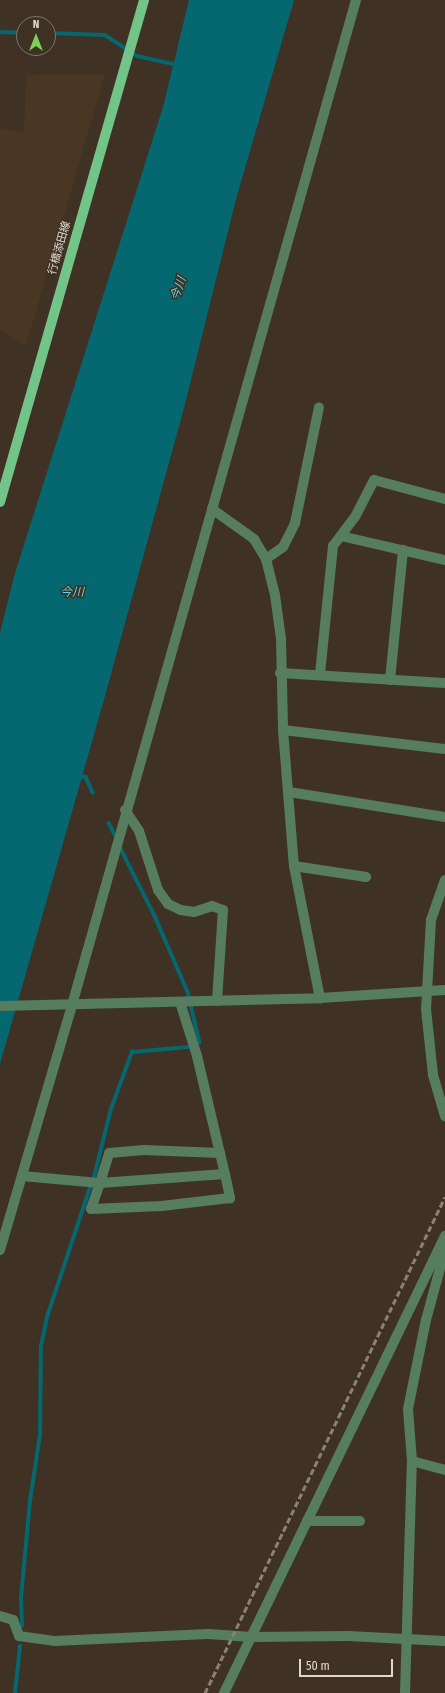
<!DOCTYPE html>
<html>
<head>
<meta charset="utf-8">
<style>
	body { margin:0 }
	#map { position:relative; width:445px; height:1693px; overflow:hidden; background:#3f3224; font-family:"Fira Sans Condensed","Noto Sans JP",sans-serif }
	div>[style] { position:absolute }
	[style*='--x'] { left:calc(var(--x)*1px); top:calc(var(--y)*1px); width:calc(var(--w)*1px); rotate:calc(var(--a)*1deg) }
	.built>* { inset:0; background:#493723 }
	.water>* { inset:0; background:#056770 }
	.stream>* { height:3.5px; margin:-1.75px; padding:0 1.75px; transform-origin:1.75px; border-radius:1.75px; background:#056770 }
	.minor>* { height:10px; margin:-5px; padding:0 5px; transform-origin:5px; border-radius:5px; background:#567d5f }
	.major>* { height:10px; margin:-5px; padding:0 5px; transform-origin:5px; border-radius:5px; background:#72c488 }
	.rail>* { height:3px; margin-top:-1.5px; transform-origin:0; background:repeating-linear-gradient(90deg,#8b8074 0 6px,transparent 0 9px) }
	span { translate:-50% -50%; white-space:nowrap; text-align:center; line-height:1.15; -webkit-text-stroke:3px #3f3224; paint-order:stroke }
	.street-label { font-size:11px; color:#e0d7ce }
	.water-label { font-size:12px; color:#5ed7e5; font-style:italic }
	.north { position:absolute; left:16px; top:16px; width:40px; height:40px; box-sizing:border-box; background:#3f3224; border:1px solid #7f7468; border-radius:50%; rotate:0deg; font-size:11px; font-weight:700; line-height:16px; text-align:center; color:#e0d7ce }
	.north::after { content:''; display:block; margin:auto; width:14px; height:18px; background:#7ad157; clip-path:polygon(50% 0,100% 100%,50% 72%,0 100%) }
	.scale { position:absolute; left:299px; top:1659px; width:94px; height:18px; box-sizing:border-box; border:2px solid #e0d7ce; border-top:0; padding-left:5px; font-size:12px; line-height:14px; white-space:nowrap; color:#e0d7ce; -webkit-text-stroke:3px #3f3224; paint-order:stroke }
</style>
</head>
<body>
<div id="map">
	<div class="built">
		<div style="clip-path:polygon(105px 74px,26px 345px,26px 346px,0 329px,0 128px,24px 133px,26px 75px)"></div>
	</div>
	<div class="water">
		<div style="clip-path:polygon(189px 0,294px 0,236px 199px,184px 408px,105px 696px,0 1064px,0 633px,15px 573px,163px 107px)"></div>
	</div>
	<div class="stream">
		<div style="--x:0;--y:32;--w:24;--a:2"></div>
		<div style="--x:48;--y:33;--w:57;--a:2"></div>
		<div style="--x:105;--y:35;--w:38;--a:33"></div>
		<div style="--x:137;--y:56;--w:42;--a:12.4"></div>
		<div style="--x:78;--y:776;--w:8;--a:7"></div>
		<div style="--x:86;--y:777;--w:17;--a:66"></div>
		<div style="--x:109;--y:823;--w:18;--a:63"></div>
		<div style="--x:119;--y:845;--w:80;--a:63.1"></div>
		<div style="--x:155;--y:916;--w:83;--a:66.5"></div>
		<div style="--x:188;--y:992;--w:52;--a:76.8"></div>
		<div style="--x:94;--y:1177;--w:70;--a:-76"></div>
		<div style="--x:111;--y:1109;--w:61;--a:-69.8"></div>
		<div style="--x:132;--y:1052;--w:56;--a:-5.1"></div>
		<div style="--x:22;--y:1626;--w:28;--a:-92"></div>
		<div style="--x:21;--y:1598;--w:97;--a:-84.7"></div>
		<div style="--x:30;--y:1501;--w:67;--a:-81.4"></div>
		<div style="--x:40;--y:1435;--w:89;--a:-89.4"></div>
		<div style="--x:41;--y:1346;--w:33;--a:-78"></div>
		<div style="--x:48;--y:1314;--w:133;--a:-71.6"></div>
		<div style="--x:15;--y:1693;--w:47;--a:-83.9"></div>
	</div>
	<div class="minor">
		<div style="--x:212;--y:509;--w:52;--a:35.5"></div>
		<div style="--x:254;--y:539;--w:23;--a:59"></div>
		<div style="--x:266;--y:559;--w:37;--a:76"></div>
		<div style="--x:275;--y:595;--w:44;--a:82.2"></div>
		<div style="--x:281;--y:639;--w:91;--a:88.7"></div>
		<div style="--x:283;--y:730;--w:136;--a:85.4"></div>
		<div style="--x:294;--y:866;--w:135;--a:78.9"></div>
		<div style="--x:341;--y:536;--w:107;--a:13"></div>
		<div style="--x:266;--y:559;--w:21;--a:-35"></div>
		<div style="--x:283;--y:547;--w:27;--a:-63"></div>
		<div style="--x:295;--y:523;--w:118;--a:-78.3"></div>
		<div style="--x:280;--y:673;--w:165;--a:3.5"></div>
		<div style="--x:320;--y:674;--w:129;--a:-84.2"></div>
		<div style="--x:333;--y:546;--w:36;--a:-53"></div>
		<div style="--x:355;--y:517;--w:42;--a:-62.8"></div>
		<div style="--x:374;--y:480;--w:73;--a:15"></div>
		<div style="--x:390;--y:680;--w:131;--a:-84.3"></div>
		<div style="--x:283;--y:730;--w:163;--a:6.7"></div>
		<div style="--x:289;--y:792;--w:158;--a:9.1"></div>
		<div style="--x:125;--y:810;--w:25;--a:56"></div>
		<div style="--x:139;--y:831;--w:62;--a:72.1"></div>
		<div style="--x:158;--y:890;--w:17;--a:54"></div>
		<div style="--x:168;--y:904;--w:14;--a:25"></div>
		<div style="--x:181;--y:910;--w:13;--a:9"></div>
		<div style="--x:194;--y:912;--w:19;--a:-18"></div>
		<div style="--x:212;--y:906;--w:12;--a:20"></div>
		<div style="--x:223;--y:910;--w:91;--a:93.8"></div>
		<div style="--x:294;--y:866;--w:73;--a:8.7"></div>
		<div style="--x:445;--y:880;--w:42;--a:109.3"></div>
		<div style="--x:431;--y:920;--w:89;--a:93.2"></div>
		<div style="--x:426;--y:1009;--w:66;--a:83.9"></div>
		<div style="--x:433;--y:1075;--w:43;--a:73.7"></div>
		<div style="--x:180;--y:1002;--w:57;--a:72.5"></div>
		<div style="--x:197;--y:1056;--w:100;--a:76.7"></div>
		<div style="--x:0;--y:1006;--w:320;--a:-1.4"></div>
		<div style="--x:320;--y:998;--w:125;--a:-3.7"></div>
		<div style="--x:22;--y:1176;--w:78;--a:5.1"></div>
		<div style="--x:100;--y:1183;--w:125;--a:-4.1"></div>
		<div style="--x:225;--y:1174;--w:25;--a:78"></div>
		<div style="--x:230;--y:1198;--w:69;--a:173.4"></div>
		<div style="--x:161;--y:1206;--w:70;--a:177.5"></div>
		<div style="--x:91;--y:1209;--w:28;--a:-71"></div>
		<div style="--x:100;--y:1183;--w:31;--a:-73"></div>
		<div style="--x:109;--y:1153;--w:35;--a:-5"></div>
		<div style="--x:144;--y:1150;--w:76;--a:2.3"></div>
		<div style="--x:220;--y:1153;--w:22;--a:77"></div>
		<div style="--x:0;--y:1250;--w:255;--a:-73.6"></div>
		<div style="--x:72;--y:1005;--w:1044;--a:-74.22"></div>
		<div style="--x:412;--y:1461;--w:34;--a:15"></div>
		<div style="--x:307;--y:1521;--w:53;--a:0"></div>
		<div style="--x:0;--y:1616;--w:14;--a:17"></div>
		<div style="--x:13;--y:1620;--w:17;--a:69"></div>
		<div style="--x:19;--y:1636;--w:35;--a:8"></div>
		<div style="--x:54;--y:1641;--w:154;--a:-2.6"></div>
		<div style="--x:208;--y:1634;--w:44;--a:3.9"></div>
		<div style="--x:252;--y:1637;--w:96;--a:-0.6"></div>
		<div style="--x:348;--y:1636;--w:97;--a:3"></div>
		<div style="--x:224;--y:1693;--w:508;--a:-64.19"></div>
		<div style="--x:405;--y:1693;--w:232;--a:-88.3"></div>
		<div style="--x:412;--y:1461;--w:52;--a:-94.4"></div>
		<div style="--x:408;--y:1409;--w:91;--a:-78.6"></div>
		<div style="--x:426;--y:1320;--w:73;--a:-74.8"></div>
	</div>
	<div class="major">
		<div style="--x:0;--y:502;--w:522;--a:-73.99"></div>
	</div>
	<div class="rail">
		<div style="--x:205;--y:1693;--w:551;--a:-64.18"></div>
	</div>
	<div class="street-label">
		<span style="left:60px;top:248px;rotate:-74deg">行橋添田線</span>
	</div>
	<div class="water-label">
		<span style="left:179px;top:289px;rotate:-71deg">今川</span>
		<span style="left:72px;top:593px">今川</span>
	</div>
	<div class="north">N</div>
	<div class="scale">50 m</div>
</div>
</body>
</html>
